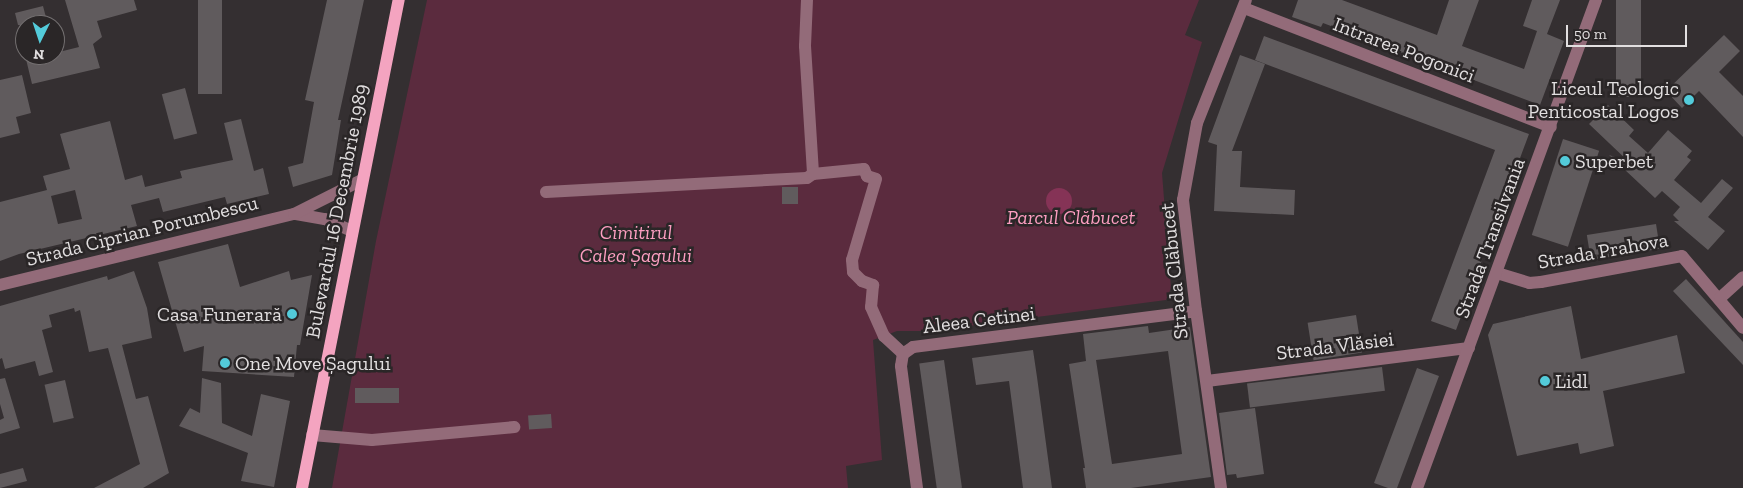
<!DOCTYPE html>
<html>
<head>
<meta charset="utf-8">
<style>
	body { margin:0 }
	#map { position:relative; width:1743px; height:488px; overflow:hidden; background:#342f31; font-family:"Zilla Slab",serif }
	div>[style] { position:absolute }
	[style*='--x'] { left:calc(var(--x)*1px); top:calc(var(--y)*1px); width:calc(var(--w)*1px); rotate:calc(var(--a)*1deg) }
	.green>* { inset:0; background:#5b2b3e }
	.water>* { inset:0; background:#853356 }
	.round { border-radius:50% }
	.building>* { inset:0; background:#605b5d; transform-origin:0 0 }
	.minor>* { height:12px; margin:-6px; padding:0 6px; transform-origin:6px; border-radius:6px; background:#936b79 }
	.major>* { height:12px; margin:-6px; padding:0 6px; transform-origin:6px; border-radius:6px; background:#f4a4c0 }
	.dots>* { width:14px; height:14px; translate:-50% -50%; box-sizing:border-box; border:2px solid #2a2627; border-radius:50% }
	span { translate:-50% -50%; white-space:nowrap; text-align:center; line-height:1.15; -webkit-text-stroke:5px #2a2627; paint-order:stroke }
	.street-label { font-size:20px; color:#e2dfe0 }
	.poi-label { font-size:20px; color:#e2dfe0 }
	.right { translate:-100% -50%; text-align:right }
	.left { translate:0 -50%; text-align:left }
	.park-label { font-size:20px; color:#fd9ec1; font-style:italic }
	.north { position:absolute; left:15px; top:15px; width:50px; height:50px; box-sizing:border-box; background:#2a2627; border:1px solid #747071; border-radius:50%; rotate:184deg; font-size:14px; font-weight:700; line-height:20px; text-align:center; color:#e2dfe0 }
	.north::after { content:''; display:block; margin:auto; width:18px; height:22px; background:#53cbda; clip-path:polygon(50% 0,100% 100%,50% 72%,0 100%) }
	.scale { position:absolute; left:1566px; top:25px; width:121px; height:22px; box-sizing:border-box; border:2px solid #e2dfe0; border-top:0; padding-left:6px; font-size:15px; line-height:18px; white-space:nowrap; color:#e2dfe0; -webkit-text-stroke:4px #2a2627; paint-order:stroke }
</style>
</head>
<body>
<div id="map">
	<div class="green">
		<div style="clip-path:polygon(427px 0,1199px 0,1185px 35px,1202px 42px,1162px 173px,1171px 288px,1166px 300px,930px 331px,897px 331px,873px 340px,882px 460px,846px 466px,848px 488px,332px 488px,376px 241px)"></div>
	</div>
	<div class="water">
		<div class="round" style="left:1046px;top:188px;width:26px;height:26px"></div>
	</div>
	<div class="building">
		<div style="clip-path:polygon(65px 0,134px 0,137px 10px,97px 21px,102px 37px,93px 44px,100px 68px,32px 84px,25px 55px,55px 55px,55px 53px,79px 47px)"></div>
		<div style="left:198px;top:0;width:24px;height:94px"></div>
		<div style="clip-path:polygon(327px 0,364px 0,338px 120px,341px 120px,332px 175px,293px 187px,288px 167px,303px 163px,314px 102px,305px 100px)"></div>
		<div style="clip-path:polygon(1298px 0,1342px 0,1437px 35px,1449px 0,1479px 0,1462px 46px,1524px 69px,1537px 31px,1523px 26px,1532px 0,1560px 0,1547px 34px,1564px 41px,1540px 105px,1323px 23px,1321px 27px,1292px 17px)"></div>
		<div style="left:1616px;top:0;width:25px;height:97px"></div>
		<div style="clip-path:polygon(43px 6px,48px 25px,18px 25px,15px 13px)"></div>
		<div style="clip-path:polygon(1724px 35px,1740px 51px,1719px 72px,1743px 96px,1743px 137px,1699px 91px,1682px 108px,1666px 91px)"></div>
		<div style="clip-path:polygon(1264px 36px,1529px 134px,1456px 330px,1431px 321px,1495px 150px,1255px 60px)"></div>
		<div style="clip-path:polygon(1240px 55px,1265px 64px,1232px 151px,1242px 151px,1240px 187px,1295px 190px,1294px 215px,1214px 211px,1217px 145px,1208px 142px)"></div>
		<div style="clip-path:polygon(22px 75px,31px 113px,16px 117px,20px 133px,0 138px,0 80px)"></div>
		<div style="left:185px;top:88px;width:47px;height:24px;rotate:75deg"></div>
		<div style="clip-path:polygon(1608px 105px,1634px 130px,1629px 136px,1648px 153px,1668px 130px,1692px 151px,1687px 157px,1691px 160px,1674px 180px,1701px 203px,1722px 179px,1733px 188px,1708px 217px,1725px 231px,1708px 250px,1674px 221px,1679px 221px,1673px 215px,1680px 207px,1662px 191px,1655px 198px,1609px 155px,1629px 162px,1589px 124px)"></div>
		<div style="clip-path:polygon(evenodd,241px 119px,254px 171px,263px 168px,269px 194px,227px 204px,225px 197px,163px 212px,159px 198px,131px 205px,137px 226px,19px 254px,0 261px,0 202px,47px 190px,43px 176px,70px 169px,60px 134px,110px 121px,125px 180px,142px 175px,145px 187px,182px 178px,180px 171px,233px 160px,224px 123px,241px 119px,75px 190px,82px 219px,58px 224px,51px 196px,75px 190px)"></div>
		<div style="left:1563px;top:139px;width:38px;height:101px;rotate:18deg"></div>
		<div style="left:782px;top:187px;width:16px;height:17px"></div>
		<div style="left:1656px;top:224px;width:25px;height:70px;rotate:81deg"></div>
		<div style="clip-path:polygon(228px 244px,240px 287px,289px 271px,291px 280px,312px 275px,300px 345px,297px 345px,294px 377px,202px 371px,204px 346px,184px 352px,158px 262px)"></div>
		<div style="clip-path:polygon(134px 271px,147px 308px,152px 338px,122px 345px,136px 399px,148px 396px,169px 473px,143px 488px,94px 488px,140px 464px,108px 348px,89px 352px,80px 310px,75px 312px,74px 308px,49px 315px,52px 327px,42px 330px,53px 372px,39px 376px,35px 361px,5px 369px,2px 358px,0 359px,0 306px,107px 276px,108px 280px)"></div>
		<div style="clip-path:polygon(1686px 279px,1743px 342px,1743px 365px,1673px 291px)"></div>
		<div style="clip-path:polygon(1571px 306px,1581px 359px,1677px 335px,1685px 373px,1603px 391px,1614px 446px,1580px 454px,1578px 443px,1517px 456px,1488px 335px,1493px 324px)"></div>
		<div style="left:1356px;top:315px;width:38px;height:49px;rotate:81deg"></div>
		<div style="clip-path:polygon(evenodd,1148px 326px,1149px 333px,1190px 327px,1211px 477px,1131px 488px,1086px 488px,1083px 468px,1085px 468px,1069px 364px,1086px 361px,1083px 334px,1148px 326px,1168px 351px,1182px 454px,1112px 464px,1096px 360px,1168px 351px)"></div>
		<div style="clip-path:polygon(1033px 350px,1037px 377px,1052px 488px,1023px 488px,1009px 381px,976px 385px,972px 358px)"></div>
		<div style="left:944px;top:360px;width:129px;height:25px;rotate:82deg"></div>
		<div style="left:1382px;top:367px;width:24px;height:136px;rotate:83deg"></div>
		<div style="clip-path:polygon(1417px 368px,1439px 376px,1397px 488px,1388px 488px,1374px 483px)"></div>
		<div style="clip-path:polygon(5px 378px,20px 428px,0 434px,0 420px,4px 418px,0 404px,0 379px)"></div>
		<div style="clip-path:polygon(202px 378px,221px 383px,222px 423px,252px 436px,261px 394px,290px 401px,274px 487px,241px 481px,248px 453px,179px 426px,190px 408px,200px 413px)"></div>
		<div style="left:65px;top:380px;width:39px;height:21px;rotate:77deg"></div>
		<div style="left:355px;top:388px;width:44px;height:15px"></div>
		<div style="clip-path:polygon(1255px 408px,1264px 474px,1237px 478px,1236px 474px,1227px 475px,1219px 413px)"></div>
		<div style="left:551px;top:414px;width:14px;height:23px;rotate:86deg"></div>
		<div style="clip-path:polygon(23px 468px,27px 481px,0 488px,0 474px)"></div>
	</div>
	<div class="minor">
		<div style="--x:807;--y:0;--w:46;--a:92.5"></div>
		<div style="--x:805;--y:46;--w:128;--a:86.4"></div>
		<div style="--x:1244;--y:8;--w:329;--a:21.2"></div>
		<div style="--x:546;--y:192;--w:261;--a:-3.1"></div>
		<div style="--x:807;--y:178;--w:7;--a:-34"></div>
		<div style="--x:813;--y:174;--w:51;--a:-5.6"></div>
		<div style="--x:864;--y:169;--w:8;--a:67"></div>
		<div style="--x:867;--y:176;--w:9;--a:18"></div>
		<div style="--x:876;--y:179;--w:84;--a:106.5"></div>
		<div style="--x:852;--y:260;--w:12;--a:85"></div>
		<div style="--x:853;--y:272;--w:13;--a:45"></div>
		<div style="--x:862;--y:281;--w:12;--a:20"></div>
		<div style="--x:873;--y:285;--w:22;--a:95"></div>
		<div style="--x:871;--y:307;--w:32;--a:66"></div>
		<div style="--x:884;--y:336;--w:26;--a:43"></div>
		<div style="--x:296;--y:214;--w:29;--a:10"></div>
		<div style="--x:325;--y:219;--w:30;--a:24"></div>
		<div style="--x:1497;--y:273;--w:34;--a:17"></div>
		<div style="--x:1529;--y:283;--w:12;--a:-5"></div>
		<div style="--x:1541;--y:282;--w:143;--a:-10.4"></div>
		<div style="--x:1682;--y:256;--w:94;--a:49.7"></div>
		<div style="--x:0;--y:285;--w:302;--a:-13.6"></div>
		<div style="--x:294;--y:214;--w:76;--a:-26.6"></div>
		<div style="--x:1720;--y:298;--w:31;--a:-42"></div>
		<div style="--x:1207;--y:381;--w:264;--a:-7.2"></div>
		<div style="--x:312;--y:435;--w:60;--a:4.8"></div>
		<div style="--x:372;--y:440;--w:143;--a:-5.2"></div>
		<div style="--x:917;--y:488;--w:123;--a:-97.5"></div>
		<div style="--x:901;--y:366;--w:12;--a:-81"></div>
		<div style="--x:903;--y:354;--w:12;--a:-35"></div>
		<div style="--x:913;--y:347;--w:285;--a:-7.2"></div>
		<div style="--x:1221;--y:488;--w:179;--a:-98"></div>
		<div style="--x:1196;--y:311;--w:112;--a:-96.7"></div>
		<div style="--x:1183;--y:200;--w:78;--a:-79.7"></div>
		<div style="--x:1197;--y:123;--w:132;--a:-68.3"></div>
		<div style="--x:1417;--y:488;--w:520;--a:-69.86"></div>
	</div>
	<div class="major">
		<div style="--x:302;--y:488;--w:498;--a:-78.8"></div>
	</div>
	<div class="dots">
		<div style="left:1689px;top:100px;background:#53cbda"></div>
		<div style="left:1565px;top:161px;background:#53cbda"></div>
		<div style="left:292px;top:314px;background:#53cbda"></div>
		<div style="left:225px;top:363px;background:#53cbda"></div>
		<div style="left:1545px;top:381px;background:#53cbda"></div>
	</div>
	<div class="street-label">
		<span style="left:1404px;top:50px;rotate:21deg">Intrarea Pogonici</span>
		<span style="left:337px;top:211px;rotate:-79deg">Bulevardul 16 Decembrie 1989</span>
		<span style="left:142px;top:231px;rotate:-14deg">Strada Ciprian Porumbescu</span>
		<span style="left:1490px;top:238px;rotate:-70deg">Strada Transilvania</span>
		<span style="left:1603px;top:251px;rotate:-10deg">Strada Prahova</span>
		<span style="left:1174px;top:271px;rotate:-96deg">Strada Clăbucet</span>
		<span style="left:979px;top:320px;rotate:-7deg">Aleea Cetinei</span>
		<span style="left:1335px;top:346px;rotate:-7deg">Strada Vlăsiei</span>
	</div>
	<div class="poi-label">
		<span class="right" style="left:1679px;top:100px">Liceul Teologic<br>Penticostal Logos</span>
		<span class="left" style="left:1575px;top:161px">Superbet</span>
		<span class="right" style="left:282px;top:314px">Casa Funerară</span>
		<span class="left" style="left:235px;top:363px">One Move Șagului</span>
		<span class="left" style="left:1555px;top:381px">Lidl</span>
	</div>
	<div class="park-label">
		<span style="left:1071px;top:217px">Parcul Clăbucet</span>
		<span style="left:636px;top:244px">Cimitirul<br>Calea Șagului</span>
	</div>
	<div class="north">N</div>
	<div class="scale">50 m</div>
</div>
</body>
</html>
